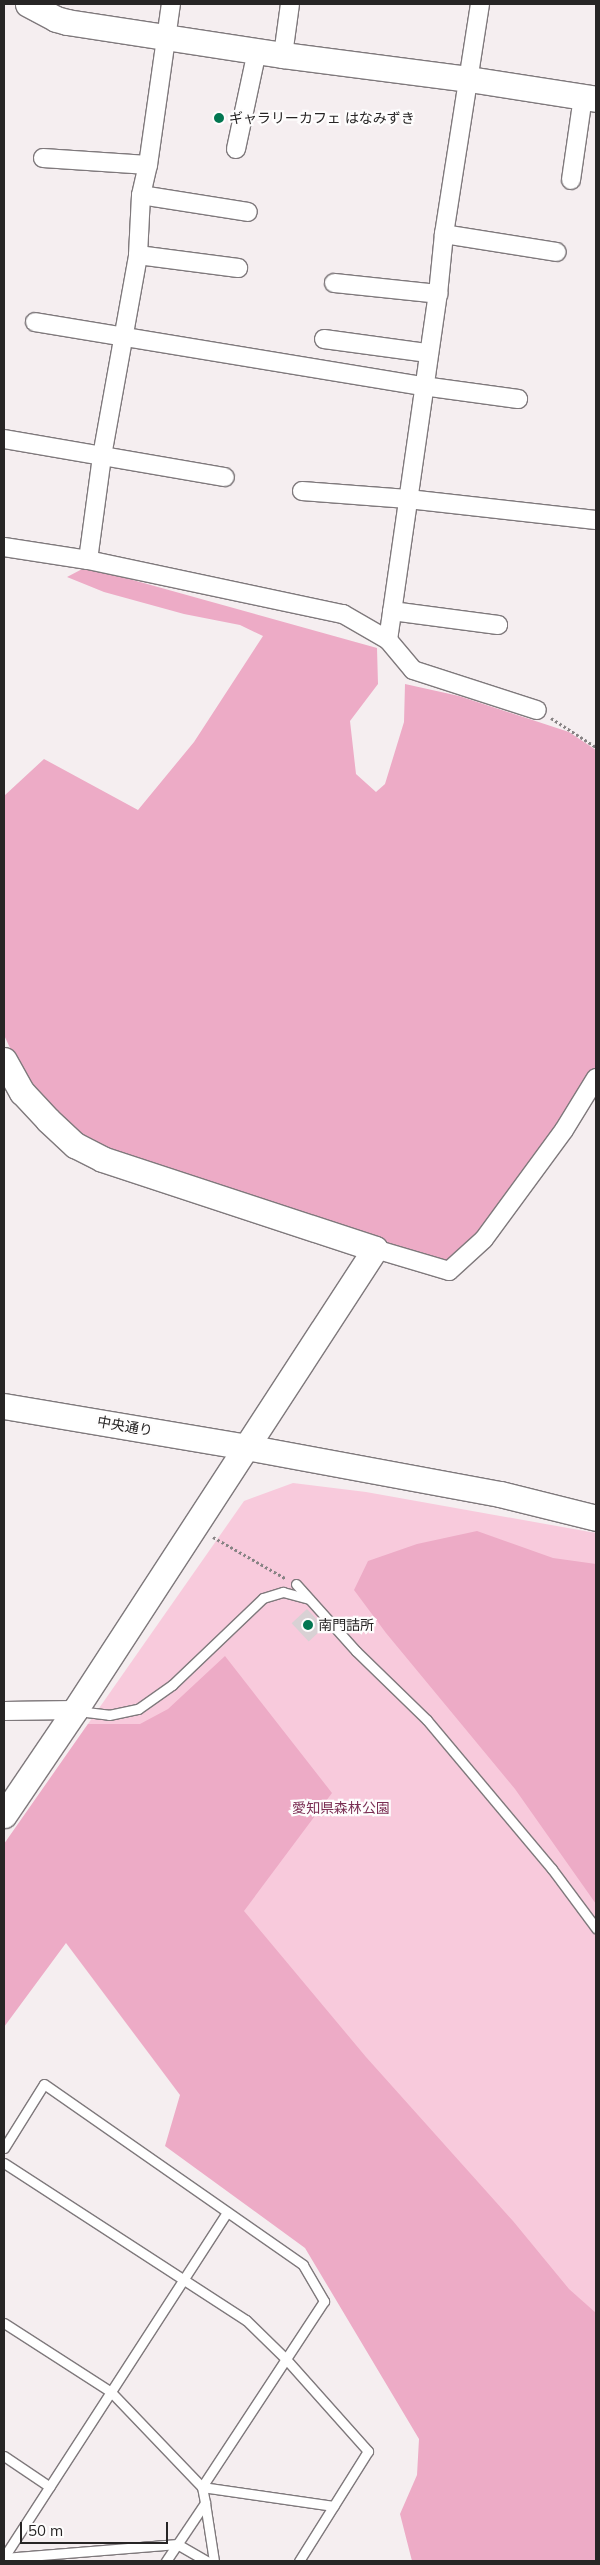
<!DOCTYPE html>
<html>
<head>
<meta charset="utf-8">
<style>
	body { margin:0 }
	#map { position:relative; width:600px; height:2565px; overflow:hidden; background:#f5eef0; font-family:Mulish,"Noto Sans JP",sans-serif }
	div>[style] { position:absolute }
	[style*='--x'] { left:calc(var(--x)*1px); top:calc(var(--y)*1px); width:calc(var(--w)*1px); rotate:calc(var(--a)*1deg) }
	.green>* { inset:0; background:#f8cadc }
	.forest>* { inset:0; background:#edabc6 }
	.building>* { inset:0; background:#d8d1d4; transform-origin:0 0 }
	.path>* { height:3px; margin-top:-1.5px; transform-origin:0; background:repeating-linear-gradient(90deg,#878384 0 2.5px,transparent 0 5px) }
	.roads { filter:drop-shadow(1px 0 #7f797c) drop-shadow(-1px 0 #7f797c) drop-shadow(0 1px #7f797c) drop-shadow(0 -1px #7f797c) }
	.lane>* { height:9px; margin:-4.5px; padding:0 4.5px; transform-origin:4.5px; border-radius:4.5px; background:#fff }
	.street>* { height:18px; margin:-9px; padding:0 9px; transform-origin:9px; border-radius:9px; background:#fff }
	.secondary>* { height:25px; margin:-12.5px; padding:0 12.5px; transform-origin:12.5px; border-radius:12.5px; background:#fff }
	.dots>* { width:14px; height:14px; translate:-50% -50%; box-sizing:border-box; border:2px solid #fefdfd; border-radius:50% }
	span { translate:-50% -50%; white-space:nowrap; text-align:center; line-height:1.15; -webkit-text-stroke:4.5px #fefdfd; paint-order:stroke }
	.poi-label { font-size:14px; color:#272525 }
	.left { translate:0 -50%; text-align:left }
	.street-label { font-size:14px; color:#272525 }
	.park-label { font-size:14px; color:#7b2f54 }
	.frame { position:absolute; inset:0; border:5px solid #272525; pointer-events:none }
	.scale { position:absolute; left:20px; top:2522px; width:148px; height:22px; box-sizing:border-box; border:2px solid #272525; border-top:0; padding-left:6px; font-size:15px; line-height:18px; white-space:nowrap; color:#272525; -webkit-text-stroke:4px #fefdfd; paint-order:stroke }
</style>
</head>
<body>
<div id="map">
	<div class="green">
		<div style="clip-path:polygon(293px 1483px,366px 1492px,596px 1533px,596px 2561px,463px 2428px,4px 1844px,244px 1501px)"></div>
	</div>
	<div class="forest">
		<div style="clip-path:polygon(86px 567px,377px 648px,378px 684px,350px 721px,356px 774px,376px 792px,385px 784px,404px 722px,405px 684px,459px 696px,569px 732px,596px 750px,596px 1071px,481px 1237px,448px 1267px,103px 1157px,29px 1089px,4px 1035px,4px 796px,44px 759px,138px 810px,194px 742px,263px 636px,240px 625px,184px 614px,104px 592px,67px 577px)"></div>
		<div style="clip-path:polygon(477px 1531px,553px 1558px,596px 1564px,596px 1904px,515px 1789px,386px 1633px,354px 1590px,368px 1561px,417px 1544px)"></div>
		<div style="clip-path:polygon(225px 1656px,332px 1793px,244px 1911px,366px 2057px,513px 2221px,569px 2289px,596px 2313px,596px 2561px,412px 2561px,400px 2514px,417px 2475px,419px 2439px,305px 2248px,165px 2146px,180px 2095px,66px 1943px,4px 2027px,4px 1844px,88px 1724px,140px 1724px,168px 1709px)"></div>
	</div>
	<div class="building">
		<div style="left:307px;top:1609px;width:25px;height:21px;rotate:47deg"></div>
	</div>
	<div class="path">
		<div style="--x:551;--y:718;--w:54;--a:32.8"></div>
		<div style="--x:213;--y:1537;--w:83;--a:29.7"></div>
	</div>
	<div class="roads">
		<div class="lane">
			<div style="--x:296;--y:1584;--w:90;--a:48.2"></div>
			<div style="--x:356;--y:1651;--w:99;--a:44.2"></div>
			<div style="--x:427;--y:1720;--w:194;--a:50"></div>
			<div style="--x:552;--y:1869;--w:74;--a:53.3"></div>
			<div style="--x:78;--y:1711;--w:31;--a:7"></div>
			<div style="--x:109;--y:1715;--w:30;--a:-12"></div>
			<div style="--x:138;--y:1709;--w:42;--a:-35.2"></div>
			<div style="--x:172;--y:1685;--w:126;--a:-43.7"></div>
			<div style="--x:263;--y:1598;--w:21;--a:-17"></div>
			<div style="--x:283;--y:1592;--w:27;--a:15"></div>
			<div style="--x:4;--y:2148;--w:75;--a:-58"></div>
			<div style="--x:44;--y:2084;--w:316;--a:34.9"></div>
			<div style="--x:303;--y:2265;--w:42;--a:59.7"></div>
			<div style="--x:324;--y:2301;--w:222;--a:123.3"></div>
			<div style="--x:202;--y:2487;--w:16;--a:79"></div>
			<div style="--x:205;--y:2503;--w:70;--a:123.9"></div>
			<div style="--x:4;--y:2163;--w:288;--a:33"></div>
			<div style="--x:246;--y:2320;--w:54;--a:44.3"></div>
			<div style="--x:285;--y:2358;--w:125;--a:48.3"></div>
			<div style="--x:368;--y:2451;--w:130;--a:122.1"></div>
			<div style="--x:4;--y:2323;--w:127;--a:32.8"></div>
			<div style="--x:111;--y:2392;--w:132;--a:46.2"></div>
			<div style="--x:202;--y:2487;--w:133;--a:8.2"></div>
			<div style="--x:4;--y:2456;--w:55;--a:34"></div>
			<div style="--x:205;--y:2503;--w:59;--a:81.2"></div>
			<div style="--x:4;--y:2557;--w:411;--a:-57.1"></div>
			<div style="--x:4;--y:2558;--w:174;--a:-4.6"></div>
			<div style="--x:177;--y:2544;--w:34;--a:30"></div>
		</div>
		<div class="street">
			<div style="--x:283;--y:55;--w:51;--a:-82.2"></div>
			<div style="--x:236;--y:149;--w:100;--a:-77.9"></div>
			<div style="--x:43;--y:158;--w:105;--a:3.8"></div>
			<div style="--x:571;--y:180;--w:84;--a:-81.8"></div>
			<div style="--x:141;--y:195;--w:108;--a:9"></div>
			<div style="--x:444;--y:234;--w:114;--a:9.1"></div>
			<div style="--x:138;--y:255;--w:101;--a:7.4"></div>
			<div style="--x:334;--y:283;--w:105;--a:6"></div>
			<div style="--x:35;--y:322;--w:393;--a:9.4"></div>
			<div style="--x:423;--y:386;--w:96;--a:7.8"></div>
			<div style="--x:324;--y:339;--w:105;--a:7.7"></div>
			<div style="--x:4;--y:439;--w:224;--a:9.8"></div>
			<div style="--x:302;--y:491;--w:106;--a:4.3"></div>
			<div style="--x:408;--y:499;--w:189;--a:6.4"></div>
			<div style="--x:4;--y:547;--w:85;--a:8.8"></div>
			<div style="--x:88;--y:560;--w:105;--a:-82.3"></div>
			<div style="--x:102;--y:456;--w:204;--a:-79.8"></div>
			<div style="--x:138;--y:255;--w:60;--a:-87.1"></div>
			<div style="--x:141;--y:195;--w:31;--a:-77"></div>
			<div style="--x:148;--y:165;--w:163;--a:-81.9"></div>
			<div style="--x:88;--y:560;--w:261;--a:12"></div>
			<div style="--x:343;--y:614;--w:52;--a:30"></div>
			<div style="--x:388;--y:640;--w:39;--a:50"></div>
			<div style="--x:413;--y:670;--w:130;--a:17.9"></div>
			<div style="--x:392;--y:611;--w:107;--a:7.5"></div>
			<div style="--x:388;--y:640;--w:350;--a:-81.8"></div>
			<div style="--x:438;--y:294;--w:60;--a:-84.3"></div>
			<div style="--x:444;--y:234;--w:233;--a:-81.1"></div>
			<div style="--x:375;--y:1249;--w:77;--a:16.6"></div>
			<div style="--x:449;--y:1271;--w:47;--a:-42.4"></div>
			<div style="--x:484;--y:1239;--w:135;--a:-53.7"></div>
			<div style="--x:564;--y:1130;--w:61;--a:-58.4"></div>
			<div style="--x:4;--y:1711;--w:71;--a:-0.8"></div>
		</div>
		<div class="secondary">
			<div style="--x:28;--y:4;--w:32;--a:28"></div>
			<div style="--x:56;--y:19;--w:11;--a:15"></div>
			<div style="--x:67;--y:22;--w:219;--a:8.7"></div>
			<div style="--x:283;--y:55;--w:188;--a:7.4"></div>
			<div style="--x:469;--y:79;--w:129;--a:8.9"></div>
			<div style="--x:4;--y:1060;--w:37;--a:61"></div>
			<div style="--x:22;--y:1092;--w:38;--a:47"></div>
			<div style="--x:48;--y:1120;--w:37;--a:43"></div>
			<div style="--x:75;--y:1145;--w:30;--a:27"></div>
			<div style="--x:102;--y:1159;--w:287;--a:18.2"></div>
			<div style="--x:375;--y:1249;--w:550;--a:123.05"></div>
			<div style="--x:75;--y:1710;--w:127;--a:124.1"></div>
			<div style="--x:4;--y:1406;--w:245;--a:9.6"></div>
			<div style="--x:246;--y:1447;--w:258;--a:10.5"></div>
			<div style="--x:500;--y:1494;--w:99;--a:14"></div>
		</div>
	</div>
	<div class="dots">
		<div style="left:219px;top:118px;background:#027651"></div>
		<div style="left:308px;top:1625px;background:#027651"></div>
	</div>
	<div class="poi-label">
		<span class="left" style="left:229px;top:118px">ギャラリーカフェ はなみずき</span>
		<span class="left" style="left:318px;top:1625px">南門詰所</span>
	</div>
	<div class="street-label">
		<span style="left:125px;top:1426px;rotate:10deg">中央通り</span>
	</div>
	<div class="park-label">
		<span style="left:341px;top:1808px">愛知県森林公園</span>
	</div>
	<div class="frame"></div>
	<div class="scale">50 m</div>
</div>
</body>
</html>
